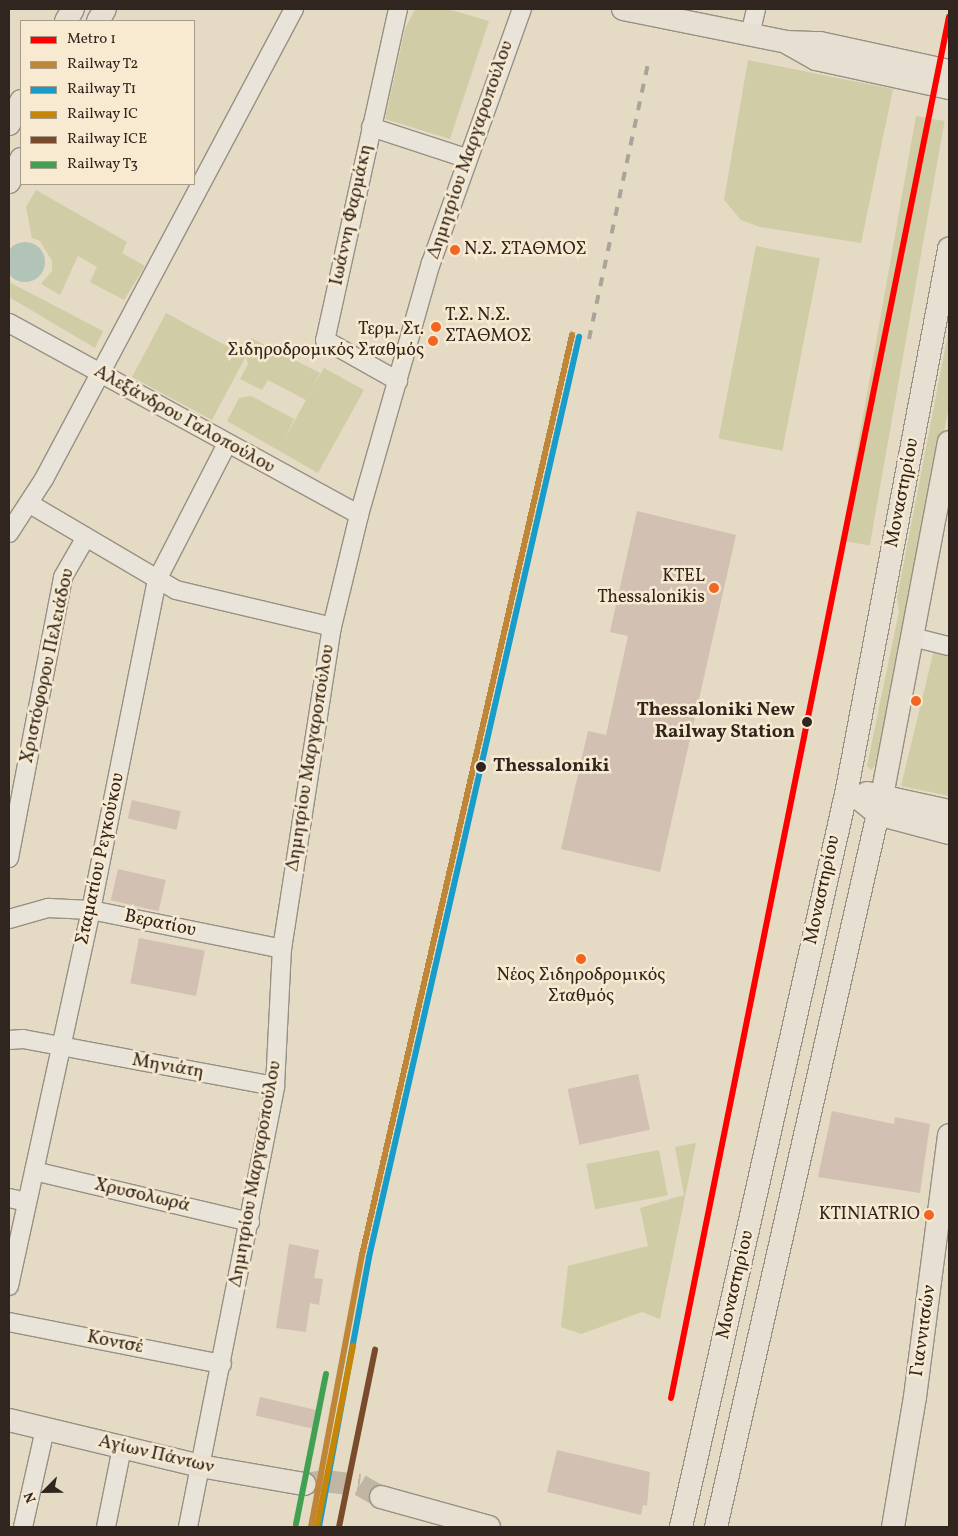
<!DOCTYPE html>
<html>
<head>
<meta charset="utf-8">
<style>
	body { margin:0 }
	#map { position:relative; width:958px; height:1536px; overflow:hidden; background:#e5dac4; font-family:Vollkorn,serif }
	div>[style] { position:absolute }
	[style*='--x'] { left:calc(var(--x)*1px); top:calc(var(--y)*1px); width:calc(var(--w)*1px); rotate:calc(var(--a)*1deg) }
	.green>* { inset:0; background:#d0cca5; transform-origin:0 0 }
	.water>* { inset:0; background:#b2c4b8 }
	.round { border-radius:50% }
	.building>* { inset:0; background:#d2c0b2; transform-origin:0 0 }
	.major-tunnel>* { height:22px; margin-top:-11px; transform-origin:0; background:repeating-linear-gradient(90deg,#c1b6a3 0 22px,transparent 0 33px) }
	.roads { filter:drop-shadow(1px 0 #979083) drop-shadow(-1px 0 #979083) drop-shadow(0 1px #979083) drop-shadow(0 -1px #979083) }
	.minor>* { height:18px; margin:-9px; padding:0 9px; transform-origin:9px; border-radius:9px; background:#e9e4d9 }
	.major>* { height:22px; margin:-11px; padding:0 11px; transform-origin:11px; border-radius:11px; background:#e6dfd2 }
	.rail>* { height:4px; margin-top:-2px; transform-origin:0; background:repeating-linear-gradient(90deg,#a9a39a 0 9px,transparent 0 18px) }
	.rail-1>* { height:6px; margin:-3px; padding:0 3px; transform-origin:3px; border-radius:3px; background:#be8636 }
	.rail-2>* { height:6px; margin:-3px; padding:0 3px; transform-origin:3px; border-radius:3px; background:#189cc9 }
	.rail-3>* { height:6px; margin:-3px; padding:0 3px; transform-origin:3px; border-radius:3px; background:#c68608 }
	.rail-4>* { height:6px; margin:-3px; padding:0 3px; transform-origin:3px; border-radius:3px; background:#7a4b2a }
	.rail-5>* { height:6px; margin:-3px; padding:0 3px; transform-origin:3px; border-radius:3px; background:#40a152 }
	.metro-1>* { height:6px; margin:-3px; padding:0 3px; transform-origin:3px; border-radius:3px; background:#f00 }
	.dots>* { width:14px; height:14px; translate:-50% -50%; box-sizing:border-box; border:2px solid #f7ead0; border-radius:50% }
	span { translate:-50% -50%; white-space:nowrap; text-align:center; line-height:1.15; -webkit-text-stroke:5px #f7ead0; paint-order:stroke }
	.bus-label { font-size:18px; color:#31251f }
	.left { translate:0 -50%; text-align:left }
	.right { translate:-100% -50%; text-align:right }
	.street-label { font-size:19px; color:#31251f }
	.stop-label { font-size:19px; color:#31251f; font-weight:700 }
	.frame { position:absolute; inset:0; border:10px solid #31251f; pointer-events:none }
	.legend { position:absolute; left:20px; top:20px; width:175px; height:165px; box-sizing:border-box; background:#f7ead0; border:1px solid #a89b89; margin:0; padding:6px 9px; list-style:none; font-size:15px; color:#31251f }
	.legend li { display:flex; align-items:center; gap:10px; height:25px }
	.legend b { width:25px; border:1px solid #a89b89 }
	.north { position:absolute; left:20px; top:1466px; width:50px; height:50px; -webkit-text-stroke:4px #f7ead0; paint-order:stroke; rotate:247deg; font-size:14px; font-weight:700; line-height:20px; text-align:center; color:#31251f }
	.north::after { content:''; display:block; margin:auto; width:18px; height:22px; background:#31251f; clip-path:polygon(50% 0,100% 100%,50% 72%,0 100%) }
</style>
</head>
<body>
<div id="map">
	<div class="green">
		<div style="clip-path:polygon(415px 9px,448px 9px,489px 21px,450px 139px,385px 119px,405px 29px)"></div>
		<div style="clip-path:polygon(748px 60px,893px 89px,861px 243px,760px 227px,741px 220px,724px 200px)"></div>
		<div style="left:916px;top:116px;width:29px;height:431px;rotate:10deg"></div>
		<div style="clip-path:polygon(36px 190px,127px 242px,122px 253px,145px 266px,124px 300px,90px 282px,97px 267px,78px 256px,60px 295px,41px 284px,52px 271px,52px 261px,40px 241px,32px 238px,26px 207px)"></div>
		<div style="left:756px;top:246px;width:65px;height:196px;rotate:11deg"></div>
		<div style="clip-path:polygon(9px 282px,103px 331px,95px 348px,9px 297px)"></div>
		<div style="clip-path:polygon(166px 313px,245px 356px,251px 338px,320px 373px,311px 390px,324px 368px,364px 390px,318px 473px,227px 421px,239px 398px,251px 396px,294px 419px,285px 438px,306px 400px,268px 380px,262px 390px,240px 379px,248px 364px,246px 356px,212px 420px,132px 377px)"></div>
		<div style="clip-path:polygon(949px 328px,949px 407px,875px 766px,871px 770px,867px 766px,899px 611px,897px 598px)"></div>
		<div style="clip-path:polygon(935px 646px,949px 649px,949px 796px,901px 786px)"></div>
		<div style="clip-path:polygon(696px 1143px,660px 1319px,642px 1312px,581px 1334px,561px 1327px,568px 1266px,648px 1246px,640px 1208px,684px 1195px,675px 1147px)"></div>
		<div style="left:659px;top:1150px;width:46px;height:74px;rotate:79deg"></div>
	</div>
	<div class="water">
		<div class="round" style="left:5px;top:242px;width:40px;height:40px"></div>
	</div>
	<div class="building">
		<div style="clip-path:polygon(637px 511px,736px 535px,660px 872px,561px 849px,588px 731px,606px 735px,628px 636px,610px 632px)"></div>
		<div style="left:132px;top:800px;width:50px;height:19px;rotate:13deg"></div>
		<div style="left:118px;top:869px;width:49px;height:32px;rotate:13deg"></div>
		<div style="left:139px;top:938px;width:67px;height:46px;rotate:11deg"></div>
		<div style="left:638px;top:1074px;width:57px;height:72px;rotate:78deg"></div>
		<div style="clip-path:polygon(832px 1111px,894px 1124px,895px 1117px,930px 1124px,920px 1193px,818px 1177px)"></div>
		<div style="clip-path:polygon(289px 1244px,319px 1250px,314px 1278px,323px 1279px,319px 1305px,310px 1303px,306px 1332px,276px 1328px)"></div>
		<div style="left:260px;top:1397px;width:63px;height:19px;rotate:13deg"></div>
		<div style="clip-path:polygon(557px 1450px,650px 1472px,647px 1506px,643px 1505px,641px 1515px,547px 1492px)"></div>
	</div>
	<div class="major-tunnel">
		<div style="--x:304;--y:1484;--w:21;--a:-8"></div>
		<div style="--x:325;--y:1481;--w:35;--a:7"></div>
		<div style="--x:360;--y:1485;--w:24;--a:30"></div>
	</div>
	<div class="roads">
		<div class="minor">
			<div style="--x:398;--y:9;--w:339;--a:102.4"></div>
			<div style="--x:325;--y:340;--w:84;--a:29.3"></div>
			<div style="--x:750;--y:35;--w:27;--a:-77"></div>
			<div style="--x:371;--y:127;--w:100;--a:18.1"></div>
			<div style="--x:9;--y:323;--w:399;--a:28.7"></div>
			<div style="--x:30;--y:504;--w:169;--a:30.5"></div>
			<div style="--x:176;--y:590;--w:160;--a:13.3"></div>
			<div style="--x:9;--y:533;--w:64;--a:-57.1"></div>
			<div style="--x:44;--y:479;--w:532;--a:-61.99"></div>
			<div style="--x:912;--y:637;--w:38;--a:14"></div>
			<div style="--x:9;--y:858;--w:286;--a:-79.1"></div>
			<div style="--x:63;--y:577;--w:46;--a:-60.1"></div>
			<div style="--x:9;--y:919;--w:41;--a:-15.8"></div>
			<div style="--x:48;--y:908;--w:43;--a:2.7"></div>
			<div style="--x:91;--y:910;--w:195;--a:11.5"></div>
			<div style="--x:9;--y:1040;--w:14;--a:-4"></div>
			<div style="--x:23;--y:1039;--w:256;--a:10.6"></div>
			<div style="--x:34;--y:1171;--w:222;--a:13.3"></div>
			<div style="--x:9;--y:1198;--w:17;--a:13"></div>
			<div style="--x:9;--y:1286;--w:385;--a:-77.7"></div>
			<div style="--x:91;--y:910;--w:337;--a:-78.7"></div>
			<div style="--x:157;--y:580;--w:153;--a:-62.8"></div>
			<div style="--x:9;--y:1322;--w:217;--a:11.2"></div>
			<div style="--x:23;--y:1527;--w:100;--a:-77.3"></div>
			<div style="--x:106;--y:1527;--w:81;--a:-78.6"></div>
			<div style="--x:188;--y:1527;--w:449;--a:-78.8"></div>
			<div style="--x:275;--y:1086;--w:137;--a:-87.1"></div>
			<div style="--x:282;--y:949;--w:326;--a:-81.2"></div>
			<div style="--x:332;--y:627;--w:115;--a:-76.4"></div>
			<div style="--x:359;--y:515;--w:262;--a:-74.1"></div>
			<div style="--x:431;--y:263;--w:270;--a:-70.3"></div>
		</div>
		<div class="major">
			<div style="--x:623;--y:9;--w:166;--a:11.4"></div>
			<div style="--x:786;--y:42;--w:34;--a:2"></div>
			<div style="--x:820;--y:43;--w:132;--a:12.2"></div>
			<div style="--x:66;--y:21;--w:14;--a:-60"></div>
			<div style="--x:98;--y:21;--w:14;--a:-60"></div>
			<div style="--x:789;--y:44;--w:31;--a:29"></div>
			<div style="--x:816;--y:59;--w:136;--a:12.3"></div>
			<div style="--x:9;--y:124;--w:26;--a:-62"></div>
			<div style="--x:9;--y:182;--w:26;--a:-62"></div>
			<div style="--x:847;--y:789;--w:40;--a:39"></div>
			<div style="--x:878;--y:814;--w:73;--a:15"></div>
			<div style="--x:867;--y:793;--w:84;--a:12.4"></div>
			<div style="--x:9;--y:1420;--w:196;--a:13.5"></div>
			<div style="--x:200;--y:1466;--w:106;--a:9.8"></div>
			<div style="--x:381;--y:1497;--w:112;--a:15.5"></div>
			<div style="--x:681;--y:1527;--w:756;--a:-77.32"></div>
			<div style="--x:847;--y:789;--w:550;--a:-79.3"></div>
			<div style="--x:716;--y:1527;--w:750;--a:-77.21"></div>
			<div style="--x:882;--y:796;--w:360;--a:-79.3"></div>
			<div style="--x:893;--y:1527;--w:132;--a:-80.4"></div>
			<div style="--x:915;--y:1397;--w:264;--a:-82.6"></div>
		</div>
	</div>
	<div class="rail">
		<div style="--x:589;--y:339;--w:287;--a:-77.9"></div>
	</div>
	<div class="rail-1">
		<div style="--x:311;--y:1527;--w:277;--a:-79.4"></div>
		<div style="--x:362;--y:1255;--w:944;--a:-77.14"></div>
	</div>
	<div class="rail-2">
		<div style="--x:319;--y:1527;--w:275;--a:-79.5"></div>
		<div style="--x:369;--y:1257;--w:944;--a:-77.14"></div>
	</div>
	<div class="rail-3">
		<div style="--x:317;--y:1526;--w:184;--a:-78.7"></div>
	</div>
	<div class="rail-4">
		<div style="--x:339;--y:1527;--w:181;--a:-78.5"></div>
	</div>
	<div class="rail-5">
		<div style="--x:296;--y:1524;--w:153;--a:-78.7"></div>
	</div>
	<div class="metro-1">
		<div style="--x:671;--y:1398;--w:1409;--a:-78.62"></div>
	</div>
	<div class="dots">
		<div style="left:455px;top:250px;background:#f26522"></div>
		<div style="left:436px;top:327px;background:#f26522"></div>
		<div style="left:433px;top:341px;background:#f26522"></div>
		<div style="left:714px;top:588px;background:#f26522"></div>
		<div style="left:916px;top:701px;background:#f26522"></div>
		<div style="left:807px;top:722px;background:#31251f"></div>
		<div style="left:481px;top:767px;background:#31251f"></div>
		<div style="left:581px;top:959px;background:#f26522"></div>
		<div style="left:929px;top:1215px;background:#f26522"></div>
	</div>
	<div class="bus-label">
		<span class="left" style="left:464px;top:250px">Ν.Σ. ΣΤΑΘΜΟΣ</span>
		<span class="left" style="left:445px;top:327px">Τ.Σ. Ν.Σ.<br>ΣΤΑΘΜΟΣ</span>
		<span class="right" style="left:424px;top:341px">Τερμ. Στ.<br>Σιδηροδρομικός Σταθμός</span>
		<span class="right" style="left:705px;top:588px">KTEL<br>Thessalonikis</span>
		<span style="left:581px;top:987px">Νέος Σιδηροδρομικός<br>Σταθμός</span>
		<span class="right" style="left:920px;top:1215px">KTINIATRIO</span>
	</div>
	<div class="street-label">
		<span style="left:471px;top:150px;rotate:-71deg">Δημητρίου Μαργαροπούλου</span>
		<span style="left:352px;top:215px;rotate:-78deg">Ιωάννη Φαρμάκη</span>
		<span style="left:184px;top:420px;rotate:29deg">Αλεξάνδρου Γαλοπούλου</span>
		<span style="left:903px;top:493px;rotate:-79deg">Μοναστηρίου</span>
		<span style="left:48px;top:666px;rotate:-78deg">Χριστόφορου Πελειάδου</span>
		<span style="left:311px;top:758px;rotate:-81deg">Δημητρίου Μαργαροπούλου</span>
		<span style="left:101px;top:859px;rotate:-78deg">Σταματίου Ρεγκούκου</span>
		<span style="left:823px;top:890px;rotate:-78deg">Μοναστηρίου</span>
		<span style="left:160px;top:924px;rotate:12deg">Βερατίου</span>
		<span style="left:168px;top:1067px;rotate:10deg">Μηνιάτη</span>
		<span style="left:256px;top:1174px;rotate:-80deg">Δημητρίου Μαργαροπούλου</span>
		<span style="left:142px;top:1196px;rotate:13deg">Χρυσολωρά</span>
		<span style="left:736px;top:1285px;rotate:-77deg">Μοναστηρίου</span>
		<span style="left:924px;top:1331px;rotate:-82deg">Γιαννιτσών</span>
		<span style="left:115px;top:1343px;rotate:11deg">Κοντσέ</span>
		<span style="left:156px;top:1455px;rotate:13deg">Αγίων Πάντων</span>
	</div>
	<div class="stop-label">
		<span class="right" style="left:795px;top:722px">Thessaloniki New<br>Railway Station</span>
		<span class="left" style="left:493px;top:767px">Thessaloniki</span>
	</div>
	<div class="frame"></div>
	<ul class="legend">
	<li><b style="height:6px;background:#f00"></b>Metro 1</li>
	<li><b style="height:6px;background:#be8636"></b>Railway T2</li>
	<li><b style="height:6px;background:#189cc9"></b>Railway T1</li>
	<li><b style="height:6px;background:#c68608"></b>Railway IC</li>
	<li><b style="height:6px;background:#7a4b2a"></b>Railway ICE</li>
	<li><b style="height:6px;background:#40a152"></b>Railway T3</li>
	</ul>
	<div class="north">N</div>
</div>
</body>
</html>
